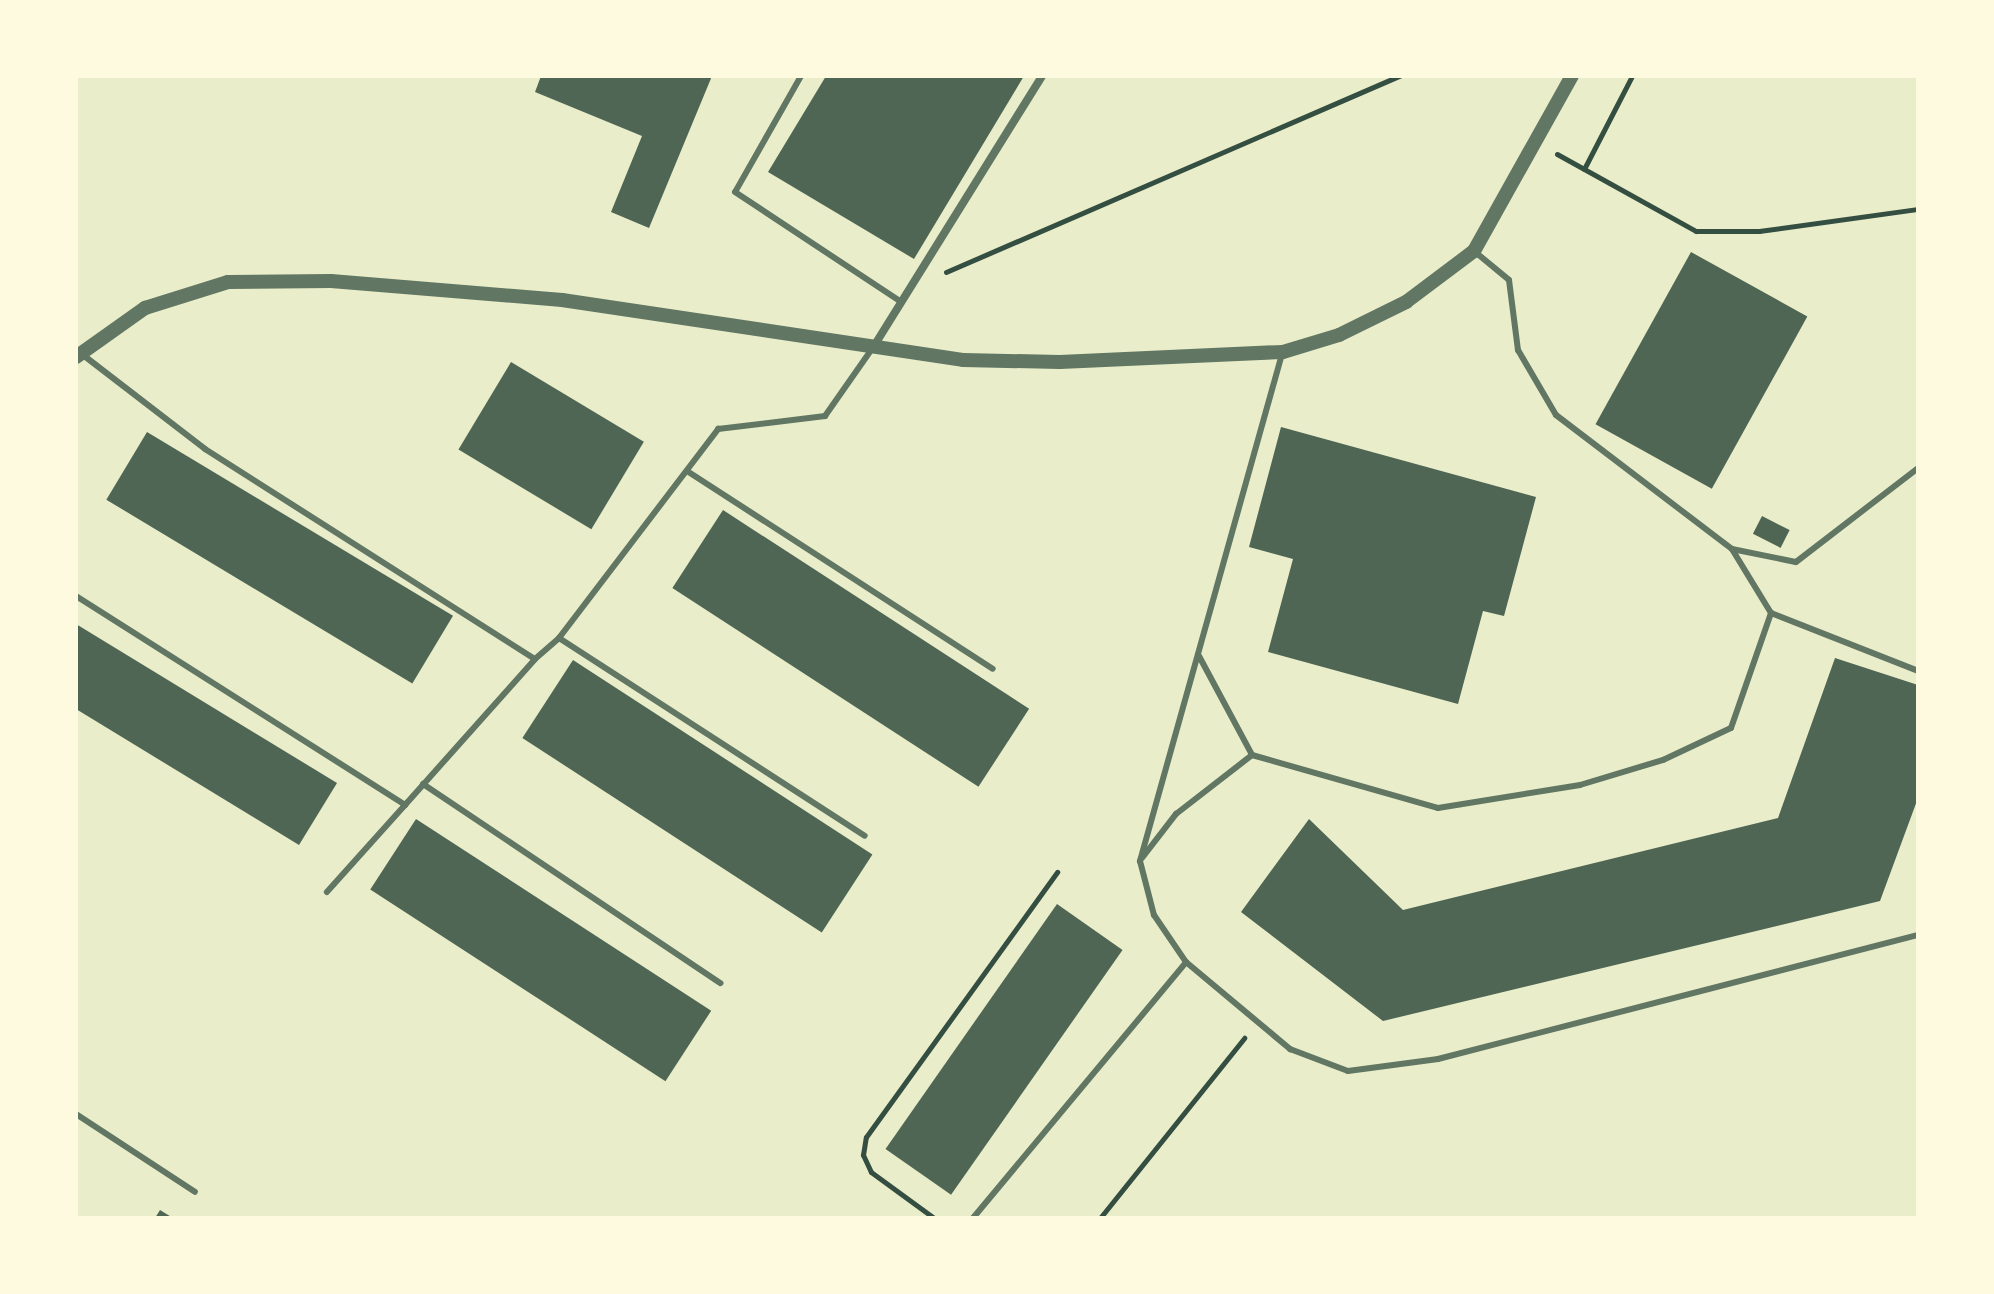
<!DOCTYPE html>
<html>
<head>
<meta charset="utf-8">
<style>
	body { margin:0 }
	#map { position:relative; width:1994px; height:1294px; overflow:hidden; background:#e9edc9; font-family:"Crimson Pro",serif }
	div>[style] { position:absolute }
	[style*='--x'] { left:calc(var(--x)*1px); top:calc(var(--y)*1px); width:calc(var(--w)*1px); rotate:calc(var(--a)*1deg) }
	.building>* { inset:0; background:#4f6655; transform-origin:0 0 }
	.path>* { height:5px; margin:-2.5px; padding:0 2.5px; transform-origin:2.5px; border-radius:2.5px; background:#344e41 }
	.service>* { height:6px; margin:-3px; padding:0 3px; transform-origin:3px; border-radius:3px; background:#617663 }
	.minor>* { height:8px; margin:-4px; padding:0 4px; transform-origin:4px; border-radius:4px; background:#617663 }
	.tertiary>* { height:14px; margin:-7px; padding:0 7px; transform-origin:7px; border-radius:7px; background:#617663 }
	span { translate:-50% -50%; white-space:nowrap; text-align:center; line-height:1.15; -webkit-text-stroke:8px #fefae0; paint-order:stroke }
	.frame { position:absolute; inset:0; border:78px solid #fefae0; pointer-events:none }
</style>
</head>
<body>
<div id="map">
	<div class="building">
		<div style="clip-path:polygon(541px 76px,712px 76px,649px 228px,611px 212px,642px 136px,535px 92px)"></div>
		<div style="clip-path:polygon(826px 76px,1024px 76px,914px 259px,768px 172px)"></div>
		<div style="left:1691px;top:252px;width:133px;height:197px;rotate:29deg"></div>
		<div style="left:511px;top:362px;width:155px;height:102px;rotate:31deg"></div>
		<div style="clip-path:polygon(1281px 427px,1536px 497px,1504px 616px,1483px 611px,1458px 704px,1268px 652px,1293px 559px,1249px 547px)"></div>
		<div style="left:147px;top:432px;width:357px;height:79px;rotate:31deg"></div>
		<div style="left:723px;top:510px;width:365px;height:93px;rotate:33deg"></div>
		<div style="left:1762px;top:516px;width:31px;height:20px;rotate:27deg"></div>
		<div style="clip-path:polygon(76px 624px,337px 783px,299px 845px,76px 709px)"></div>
		<div style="clip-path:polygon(1835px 658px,1918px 685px,1918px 798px,1880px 901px,1383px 1021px,1241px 912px,1309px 819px,1403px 910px,1778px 818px)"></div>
		<div style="left:573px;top:660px;width:357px;height:93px;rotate:33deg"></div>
		<div style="left:416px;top:819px;width:352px;height:84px;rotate:33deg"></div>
		<div style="left:1057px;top:904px;width:80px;height:299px;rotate:35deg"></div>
		<div style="clip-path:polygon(160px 1210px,173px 1218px,155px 1218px)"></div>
	</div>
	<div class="path">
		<div style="--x:1557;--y:154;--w:159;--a:29"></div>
		<div style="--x:1696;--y:231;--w:63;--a:0"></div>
		<div style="--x:1759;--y:231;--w:161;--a:-7.9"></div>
		<div style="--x:1584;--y:169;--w:105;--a:-62.7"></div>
		<div style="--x:946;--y:272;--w:495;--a:-23.4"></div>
		<div style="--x:934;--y:1218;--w:78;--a:-143.9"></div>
		<div style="--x:871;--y:1172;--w:19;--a:-115"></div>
		<div style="--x:863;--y:1155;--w:18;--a:-81"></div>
		<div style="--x:866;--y:1137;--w:327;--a:-54.2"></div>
		<div style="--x:1100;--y:1218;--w:231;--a:-51.3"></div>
	</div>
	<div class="service">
		<div style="--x:801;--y:76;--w:133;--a:119.6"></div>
		<div style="--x:735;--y:192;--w:199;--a:33.5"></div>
		<div style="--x:1474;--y:251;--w:45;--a:39.6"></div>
		<div style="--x:1509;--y:280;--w:71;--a:82.7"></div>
		<div style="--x:1518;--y:350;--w:75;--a:59.7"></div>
		<div style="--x:1556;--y:415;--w:221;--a:37.3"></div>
		<div style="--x:1732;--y:549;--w:65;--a:11.5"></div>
		<div style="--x:1796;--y:562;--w:154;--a:-37.6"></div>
		<div style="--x:1282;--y:354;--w:527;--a:105.65"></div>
		<div style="--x:1140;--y:861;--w:56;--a:75.5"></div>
		<div style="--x:1154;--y:915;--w:57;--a:55.8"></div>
		<div style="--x:1186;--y:962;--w:136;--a:39.9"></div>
		<div style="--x:1290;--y:1049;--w:62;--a:20.8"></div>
		<div style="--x:1348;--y:1071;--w:91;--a:-7.6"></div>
		<div style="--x:1438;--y:1059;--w:496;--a:-14.5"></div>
		<div style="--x:83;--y:355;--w:154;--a:37.6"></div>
		<div style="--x:205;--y:449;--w:391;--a:32.5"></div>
		<div style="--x:535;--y:659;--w:32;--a:-41"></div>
		<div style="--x:559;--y:638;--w:263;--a:-52.7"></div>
		<div style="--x:718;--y:429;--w:108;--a:-6.9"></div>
		<div style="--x:825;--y:416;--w:82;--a:-55"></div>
		<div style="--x:687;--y:471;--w:364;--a:32.9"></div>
		<div style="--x:76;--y:596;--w:390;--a:32.4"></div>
		<div style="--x:405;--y:805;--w:117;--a:131.9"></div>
		<div style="--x:1771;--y:613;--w:158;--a:21.5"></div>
		<div style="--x:559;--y:638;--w:364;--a:32.9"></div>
		<div style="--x:1199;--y:656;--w:112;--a:61.8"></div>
		<div style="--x:423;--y:784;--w:358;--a:33.8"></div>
		<div style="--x:405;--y:805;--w:195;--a:-48.3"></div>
		<div style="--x:1142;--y:858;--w:56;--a:-52.3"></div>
		<div style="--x:1176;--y:814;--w:96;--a:-37.8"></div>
		<div style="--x:1252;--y:755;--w:193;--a:15.9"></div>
		<div style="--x:1438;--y:808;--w:144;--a:-9.2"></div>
		<div style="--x:1580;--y:785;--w:87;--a:-16.8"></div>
		<div style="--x:1663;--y:760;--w:75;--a:-25.2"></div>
		<div style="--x:1731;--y:728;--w:122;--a:-70.8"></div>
		<div style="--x:1771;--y:613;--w:75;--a:-121.4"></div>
		<div style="--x:76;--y:1114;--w:142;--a:33.2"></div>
		<div style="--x:973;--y:1218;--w:333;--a:-50.2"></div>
	</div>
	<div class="minor">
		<div style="--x:874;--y:346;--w:318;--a:-58.1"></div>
	</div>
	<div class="tertiary">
		<div style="--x:76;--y:357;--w:85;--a:-35.4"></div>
		<div style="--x:145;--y:308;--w:87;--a:-17.4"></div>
		<div style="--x:228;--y:282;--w:103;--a:-0.6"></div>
		<div style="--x:331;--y:281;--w:232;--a:4.7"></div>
		<div style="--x:562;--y:300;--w:405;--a:8.5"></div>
		<div style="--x:963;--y:360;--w:97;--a:1.2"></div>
		<div style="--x:1060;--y:362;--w:223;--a:-2.6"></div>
		<div style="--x:1283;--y:352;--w:59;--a:-16.9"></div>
		<div style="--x:1339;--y:335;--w:75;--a:-26.2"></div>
		<div style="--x:1406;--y:302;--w:85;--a:-36.9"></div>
		<div style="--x:1474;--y:251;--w:201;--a:-60.8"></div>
	</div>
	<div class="frame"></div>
</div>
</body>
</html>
